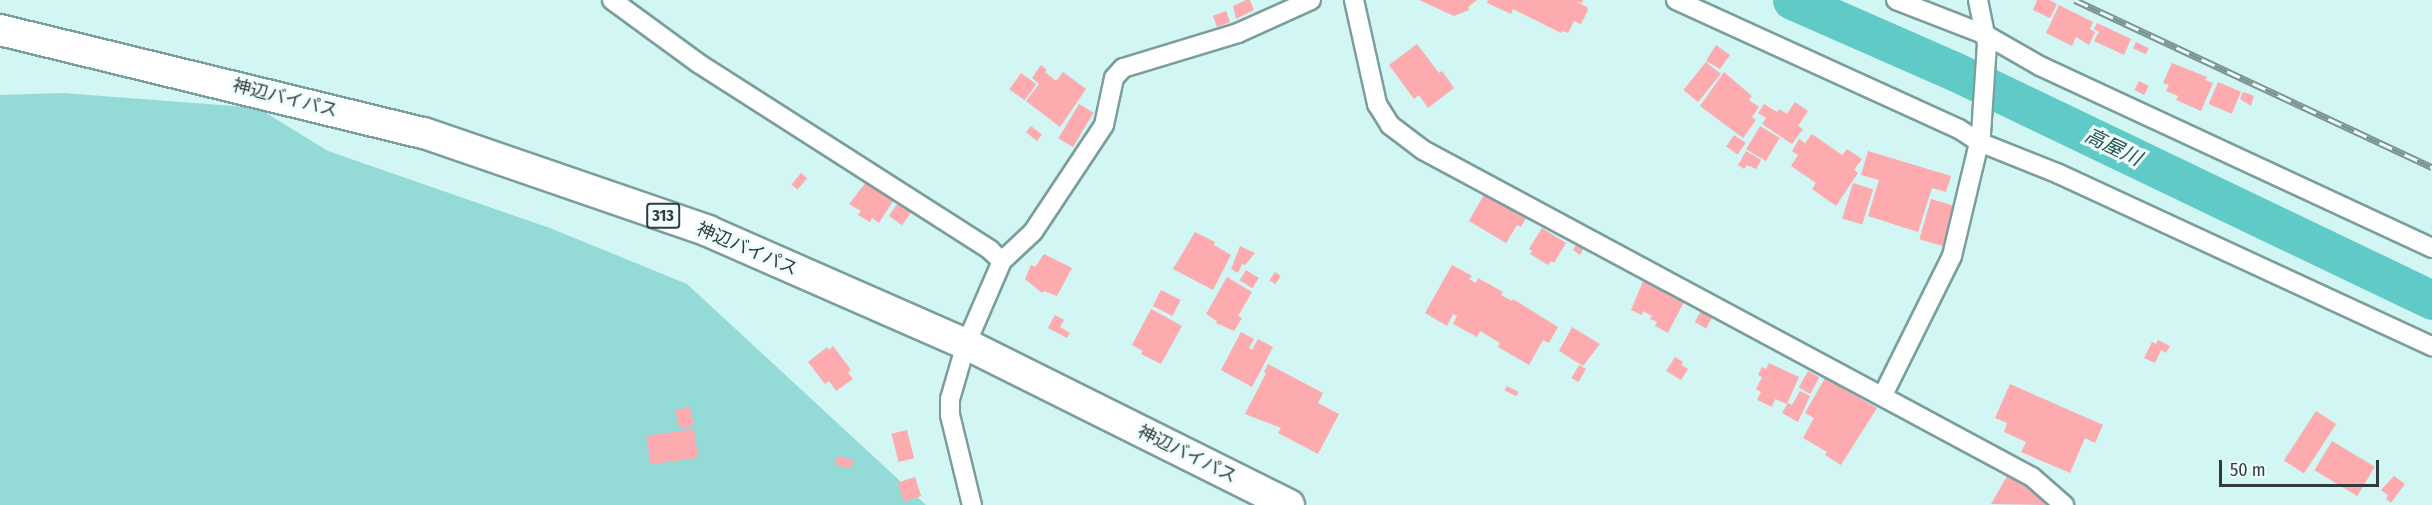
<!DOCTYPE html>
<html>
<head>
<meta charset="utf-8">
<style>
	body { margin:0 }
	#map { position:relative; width:2432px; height:505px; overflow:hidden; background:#d1f6f4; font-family:"Fira Sans Condensed","Noto Sans JP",sans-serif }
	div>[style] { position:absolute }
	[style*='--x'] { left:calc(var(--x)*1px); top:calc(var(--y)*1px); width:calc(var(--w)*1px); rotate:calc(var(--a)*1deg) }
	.green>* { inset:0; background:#94dbd8 }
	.river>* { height:39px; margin:-19.5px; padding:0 19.5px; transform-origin:19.5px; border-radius:19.5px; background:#5fcac6 }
	.building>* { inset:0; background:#feabaf; transform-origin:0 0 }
	.roads { filter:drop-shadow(2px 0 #7a9e9c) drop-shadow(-2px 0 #7a9e9c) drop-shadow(0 2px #7a9e9c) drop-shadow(0 -2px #7a9e9c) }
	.minor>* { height:18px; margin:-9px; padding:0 9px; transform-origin:9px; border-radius:9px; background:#fff }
	.trunk>* { height:30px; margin:-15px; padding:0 15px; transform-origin:15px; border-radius:15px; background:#fff }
	.rail>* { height:7px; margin-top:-3.5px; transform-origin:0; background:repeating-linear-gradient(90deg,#effefd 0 14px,#7b9593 0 28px); box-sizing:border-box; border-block:2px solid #7b9593 }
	span { translate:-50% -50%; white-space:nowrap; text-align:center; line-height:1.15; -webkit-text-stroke:6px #effefd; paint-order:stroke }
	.shield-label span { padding:2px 4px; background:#effefd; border:2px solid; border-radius:4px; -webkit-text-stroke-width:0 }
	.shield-label { font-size:16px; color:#2e3d3c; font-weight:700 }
	.street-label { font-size:18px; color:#2e3d3c }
	.water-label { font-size:20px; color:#255453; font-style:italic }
	.scale { position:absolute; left:2219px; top:460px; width:160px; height:27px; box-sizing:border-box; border:3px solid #2e3d3c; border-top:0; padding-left:8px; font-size:18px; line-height:21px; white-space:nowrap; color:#2e3d3c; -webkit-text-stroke:4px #effefd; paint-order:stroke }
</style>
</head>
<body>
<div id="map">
	<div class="green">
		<div style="clip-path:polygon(63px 93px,258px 108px,328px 151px,550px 228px,687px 284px,926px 505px,0 505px,0 95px)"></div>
	</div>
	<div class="river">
		<div style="--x:1792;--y:0;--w:177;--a:23.7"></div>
		<div style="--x:1954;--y:71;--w:530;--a:25.6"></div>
	</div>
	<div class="building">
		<div style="clip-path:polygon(1246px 0,1250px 0,1254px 10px,1236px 19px,1233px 6px)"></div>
		<div style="clip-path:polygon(1419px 0,1477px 0,1468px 7px,1469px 10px,1454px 16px)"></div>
		<div style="clip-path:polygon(1488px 0,1583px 0,1582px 3px,1575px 1px,1587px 7px,1588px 10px,1581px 24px,1574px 21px,1568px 33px,1562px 31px,1561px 33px,1513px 9px,1511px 14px,1487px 3px)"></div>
		<div style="clip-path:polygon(2037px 0,2049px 0,2057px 4px,2050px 18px,2033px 10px)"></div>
		<div style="clip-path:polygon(2059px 5px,2093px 22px,2090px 29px,2095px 32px,2089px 45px,2076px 37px,2072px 46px,2046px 33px)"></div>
		<div style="left:1226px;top:11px;width:12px;height:14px;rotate:70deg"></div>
		<div style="clip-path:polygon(2097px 23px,2131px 39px,2124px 55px,2094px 41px,2099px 32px,2094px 29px)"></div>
		<div style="left:2136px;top:42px;width:14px;height:7px;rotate:25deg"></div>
		<div style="clip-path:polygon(1417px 44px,1439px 73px,1442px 71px,1454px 88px,1428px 108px,1419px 95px,1414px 99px,1389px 65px)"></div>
		<div style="clip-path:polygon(1716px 45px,1730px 55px,1720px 69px,1706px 61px)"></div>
		<div style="left:1706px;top:62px;width:19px;height:36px;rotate:39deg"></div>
		<div style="clip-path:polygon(2172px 63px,2207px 77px,2205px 80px,2213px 83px,2201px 111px,2176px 100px,2178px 96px,2166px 91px,2169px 85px,2163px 83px)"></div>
		<div style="clip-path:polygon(1041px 65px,1047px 70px,1045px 72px,1056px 81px,1063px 72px,1086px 89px,1060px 127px,1026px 101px,1039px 84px,1032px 78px)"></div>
		<div style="clip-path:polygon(1724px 72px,1752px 96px,1749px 100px,1759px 107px,1752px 117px,1756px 120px,1743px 138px,1700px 106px)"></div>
		<div style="left:1021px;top:73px;width:19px;height:20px;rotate:36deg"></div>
		<div style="left:2139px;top:81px;width:11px;height:10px;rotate:27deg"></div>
		<div style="left:2218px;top:82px;width:25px;height:24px;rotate:23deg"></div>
		<div style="clip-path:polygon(2243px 92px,2254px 96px,2251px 106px,2240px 99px)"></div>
		<div style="clip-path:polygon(1795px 102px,1808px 111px,1798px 126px,1803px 129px,1792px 144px,1762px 124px,1766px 118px,1758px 113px,1764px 104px,1777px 112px,1779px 109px,1787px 114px)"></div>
		<div style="left:1079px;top:104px;width:17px;height:40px;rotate:31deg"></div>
		<div style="left:1031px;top:126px;width:14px;height:8px;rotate:39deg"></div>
		<div style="left:1760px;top:126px;width:23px;height:27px;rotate:31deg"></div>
		<div style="clip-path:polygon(1812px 134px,1842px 155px,1847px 149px,1862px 159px,1854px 170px,1858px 173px,1836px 206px,1812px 189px,1816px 183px,1791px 166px,1798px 155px,1792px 151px,1799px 139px,1805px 143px)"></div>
		<div style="left:1734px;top:135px;width:14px;height:14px;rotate:34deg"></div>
		<div style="clip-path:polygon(1746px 151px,1761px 160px,1756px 169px,1747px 165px,1744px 169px,1738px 165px)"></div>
		<div style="clip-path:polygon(1868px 151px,1951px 176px,1946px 192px,1932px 188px,1918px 232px,1868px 216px,1879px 180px,1861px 175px)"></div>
		<div style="left:801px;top:173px;width:8px;height:15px;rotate:40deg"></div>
		<div style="clip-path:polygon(867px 181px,895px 198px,879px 223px,872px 218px,870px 222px,858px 215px,861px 211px,849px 204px)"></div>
		<div style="left:1853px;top:183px;width:21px;height:37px;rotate:17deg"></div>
		<div style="clip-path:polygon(1485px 193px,1526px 218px,1521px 227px,1517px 225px,1506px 243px,1469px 221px)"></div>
		<div style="left:1931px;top:199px;width:25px;height:42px;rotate:16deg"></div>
		<div style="left:898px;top:203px;width:16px;height:16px;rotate:35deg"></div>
		<div style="clip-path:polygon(1542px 228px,1566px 243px,1554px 263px,1551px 261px,1548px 265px,1530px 254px,1532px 251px,1529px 249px)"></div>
		<div style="clip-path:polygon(1195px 232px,1215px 242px,1214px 245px,1231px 255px,1213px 290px,1173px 269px)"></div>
		<div style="clip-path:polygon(1578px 242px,1584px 247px,1580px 255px,1573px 250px)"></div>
		<div style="clip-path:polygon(1240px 246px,1255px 253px,1245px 265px,1242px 264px,1238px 273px,1231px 269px)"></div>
		<div style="clip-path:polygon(1044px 254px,1072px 268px,1057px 296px,1044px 291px,1042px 293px,1025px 279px,1031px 265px,1035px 267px)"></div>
		<div style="clip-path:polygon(1452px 265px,1472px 276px,1469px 279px,1476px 283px,1478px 278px,1503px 292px,1501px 295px,1512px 301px,1513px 299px,1558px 327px,1549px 343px,1543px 340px,1529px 365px,1498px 347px,1500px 343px,1480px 331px,1477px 337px,1453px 324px,1457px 316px,1453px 314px,1447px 326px,1425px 313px)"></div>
		<div style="left:1246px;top:270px;width:15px;height:12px;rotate:32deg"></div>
		<div style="left:1275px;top:272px;width:7px;height:10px;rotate:34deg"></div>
		<div style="clip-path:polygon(1227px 277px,1252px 292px,1238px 316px,1242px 318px,1234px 331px,1216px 323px,1217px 321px,1206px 314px)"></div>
		<div style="clip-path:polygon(1644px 279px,1685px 300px,1668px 333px,1655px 326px,1657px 322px,1650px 319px,1652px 316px,1643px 311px,1642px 315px,1631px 310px)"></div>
		<div style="left:1161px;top:290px;width:22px;height:18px;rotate:27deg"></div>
		<div style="clip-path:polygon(1151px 309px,1182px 326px,1161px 364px,1141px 354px,1143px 351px,1132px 345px)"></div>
		<div style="left:1702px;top:309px;width:13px;height:15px;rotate:29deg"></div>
		<div style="clip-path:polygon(1055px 315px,1064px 320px,1060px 327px,1070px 333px,1067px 338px,1048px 328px)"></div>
		<div style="clip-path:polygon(1572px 327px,1600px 344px,1583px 366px,1559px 351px)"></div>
		<div style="clip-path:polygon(1241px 332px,1254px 339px,1249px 348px,1252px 350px,1258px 339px,1273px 347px,1252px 387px,1221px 370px)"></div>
		<div style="clip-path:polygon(2158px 340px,2170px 346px,2166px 353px,2161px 350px,2155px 363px,2144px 358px,2152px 342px,2156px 344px)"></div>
		<div style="clip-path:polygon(833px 346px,851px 370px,848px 373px,853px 379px,836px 391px,829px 381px,825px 384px,808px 362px,827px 347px,829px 350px)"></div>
		<div style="clip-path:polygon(1675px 357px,1683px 362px,1681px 365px,1688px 369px,1681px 380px,1666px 371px)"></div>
		<div style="clip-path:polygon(1769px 363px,1799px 377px,1787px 404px,1775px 399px,1772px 407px,1757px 400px,1761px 392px,1756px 389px,1762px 377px,1758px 375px,1762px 367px,1766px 369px)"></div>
		<div style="clip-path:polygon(1268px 364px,1323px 393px,1318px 403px,1339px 414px,1318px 454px,1278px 433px,1281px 428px,1245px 414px,1266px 373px,1264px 372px)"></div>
		<div style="left:1579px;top:365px;width:8px;height:15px;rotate:30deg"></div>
		<div style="left:1808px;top:371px;width:13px;height:19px;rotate:29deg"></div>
		<div style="clip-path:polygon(1825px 378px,1877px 408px,1841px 465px,1825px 455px,1827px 452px,1803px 438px,1814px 418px,1805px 413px)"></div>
		<div style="clip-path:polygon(2010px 384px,2103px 425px,2095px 443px,2085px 438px,2070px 473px,2021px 452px,2026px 442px,2004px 432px,2007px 423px,1995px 418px)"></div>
		<div style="left:1507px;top:386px;width:13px;height:5px;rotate:27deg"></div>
		<div style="clip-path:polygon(1800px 391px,1810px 396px,1798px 422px,1782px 413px,1788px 403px,1792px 405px)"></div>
		<div style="left:690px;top:407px;width:19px;height:15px;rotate:78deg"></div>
		<div style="left:2316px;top:411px;width:24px;height:59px;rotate:33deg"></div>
		<div style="left:694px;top:429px;width:29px;height:48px;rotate:82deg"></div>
		<div style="left:907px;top:430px;width:29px;height:16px;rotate:76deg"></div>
		<div style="left:2332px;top:441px;width:50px;height:34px;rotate:31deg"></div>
		<div style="left:837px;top:456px;width:17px;height:9px;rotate:13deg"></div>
		<div style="clip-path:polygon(2007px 476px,2048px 500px,2045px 505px,1991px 504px)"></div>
		<div style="clip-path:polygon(2394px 476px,2405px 484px,2391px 503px,2386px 499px,2388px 495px,2381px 490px)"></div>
		<div style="left:915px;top:477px;width:20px;height:18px;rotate:72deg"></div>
	</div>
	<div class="roads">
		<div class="minor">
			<div style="--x:612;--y:0;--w:107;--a:36.2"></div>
			<div style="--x:698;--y:63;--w:347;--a:32.6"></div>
			<div style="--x:990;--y:250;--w:16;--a:43"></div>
			<div style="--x:1002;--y:261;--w:90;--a:113.4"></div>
			<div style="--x:966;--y:344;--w:57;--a:106.2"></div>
			<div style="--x:950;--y:399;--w:16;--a:90"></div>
			<div style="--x:950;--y:415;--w:93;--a:76.3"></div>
			<div style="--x:1354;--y:0;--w:107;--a:77.5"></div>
			<div style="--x:1377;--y:104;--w:25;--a:58"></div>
			<div style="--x:1390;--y:125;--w:41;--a:37.1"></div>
			<div style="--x:1423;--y:150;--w:691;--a:28.23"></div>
			<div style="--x:2032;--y:477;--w:43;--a:41.2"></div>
			<div style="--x:1676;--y:0;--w:311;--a:24.5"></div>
			<div style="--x:1959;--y:129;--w:24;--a:33"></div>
			<div style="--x:1979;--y:142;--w:86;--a:21.8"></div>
			<div style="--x:2059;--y:174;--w:411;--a:24.8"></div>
			<div style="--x:1896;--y:0;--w:97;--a:21.3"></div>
			<div style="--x:1986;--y:35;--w:62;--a:29.9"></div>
			<div style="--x:2040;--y:66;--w:432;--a:24.9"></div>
			<div style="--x:1002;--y:261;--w:42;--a:-43.1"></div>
			<div style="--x:1033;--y:232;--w:128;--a:-56.4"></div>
			<div style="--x:1104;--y:125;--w:48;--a:-78"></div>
			<div style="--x:1114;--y:78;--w:13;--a:-48"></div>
			<div style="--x:1123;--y:68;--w:120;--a:-16.9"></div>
			<div style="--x:1238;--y:33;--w:80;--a:-24.3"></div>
			<div style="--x:1883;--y:395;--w:155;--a:-63.6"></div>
			<div style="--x:1952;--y:256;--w:125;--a:-76.6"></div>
			<div style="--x:1981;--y:134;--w:90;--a:-86.2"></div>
			<div style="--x:1987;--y:44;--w:45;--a:-101.6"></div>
		</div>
		<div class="trunk">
			<div style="--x:0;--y:30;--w:436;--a:13.7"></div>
			<div style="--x:424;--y:133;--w:300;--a:19"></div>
			<div style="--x:708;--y:231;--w:282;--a:23.7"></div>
			<div style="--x:966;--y:344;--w:361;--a:26.5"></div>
		</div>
	</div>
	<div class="rail">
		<div style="--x:2075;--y:0;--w:394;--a:25.1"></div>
	</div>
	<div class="shield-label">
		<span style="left:663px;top:216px">313</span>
	</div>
	<div class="street-label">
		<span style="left:285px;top:98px;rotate:14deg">神辺バイパス</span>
		<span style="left:747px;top:249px;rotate:23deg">神辺バイパス</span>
		<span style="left:1187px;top:454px;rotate:26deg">神辺バイパス</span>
	</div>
	<div class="water-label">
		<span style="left:2113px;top:147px;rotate:26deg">高屋川</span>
	</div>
	<div class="scale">50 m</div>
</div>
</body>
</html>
